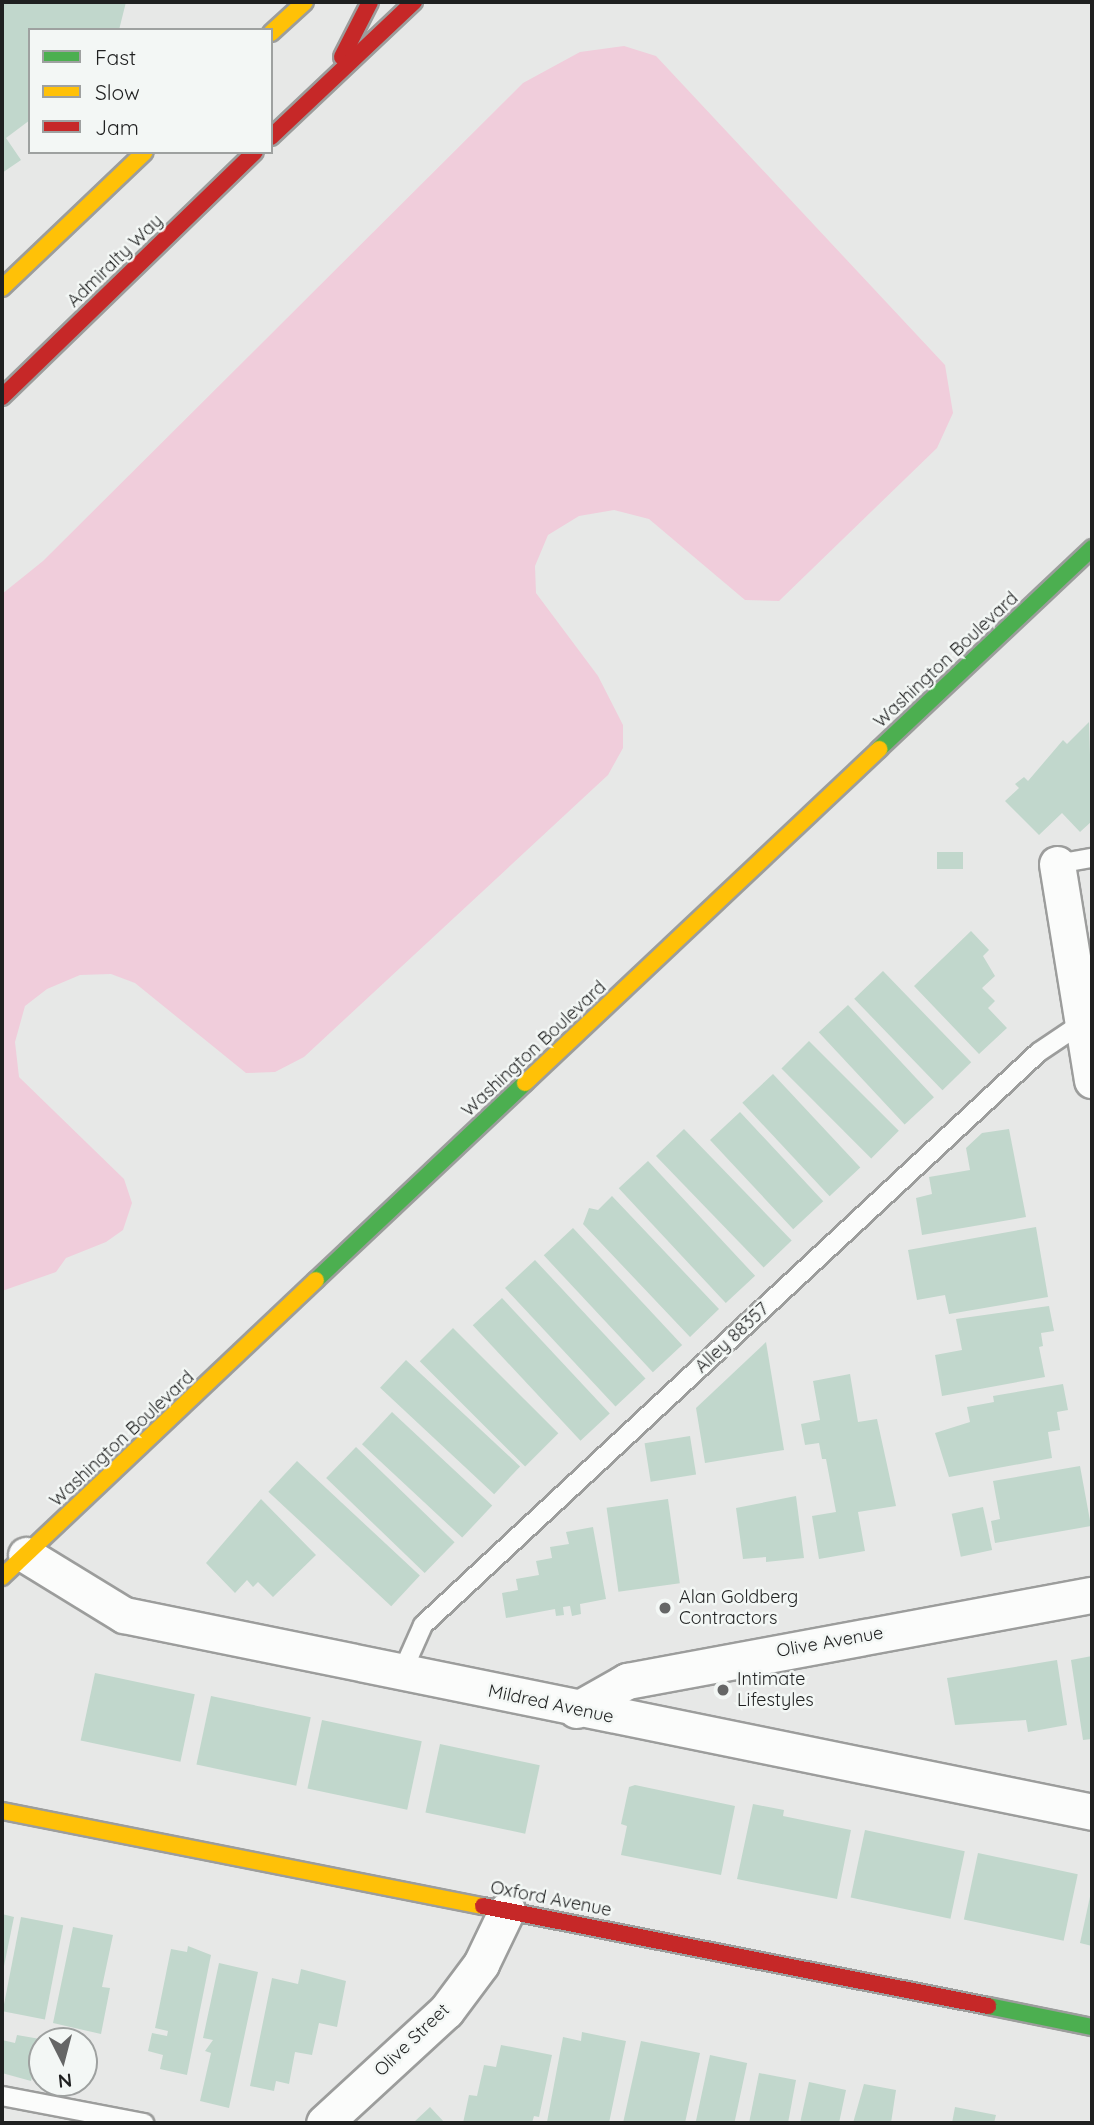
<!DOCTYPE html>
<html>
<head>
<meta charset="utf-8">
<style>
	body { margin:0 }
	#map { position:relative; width:1094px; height:2125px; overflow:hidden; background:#e7e8e7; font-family:Quicksand,sans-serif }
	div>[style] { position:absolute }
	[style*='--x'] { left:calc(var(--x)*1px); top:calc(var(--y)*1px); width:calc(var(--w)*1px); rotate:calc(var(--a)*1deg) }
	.green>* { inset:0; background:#f0cddb }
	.building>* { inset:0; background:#c1d7cc; transform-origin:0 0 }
	.roads { filter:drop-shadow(2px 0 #9c9d9c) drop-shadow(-2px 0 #9c9d9c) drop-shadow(0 2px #9c9d9c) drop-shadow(0 -2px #9c9d9c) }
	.lane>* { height:18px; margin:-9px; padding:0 9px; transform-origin:9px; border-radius:9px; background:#fbfcfb }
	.street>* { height:35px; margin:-17.5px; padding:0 17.5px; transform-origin:17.5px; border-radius:17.5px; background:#fbfcfb }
	.fast>* { height:16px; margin:-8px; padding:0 8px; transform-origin:8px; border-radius:8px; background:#4caf50 }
	.slow>* { height:16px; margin:-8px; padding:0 8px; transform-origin:8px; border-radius:8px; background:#ffc107 }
	.jam>* { height:16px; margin:-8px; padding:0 8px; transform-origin:8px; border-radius:8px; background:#c62828 }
	.dots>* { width:19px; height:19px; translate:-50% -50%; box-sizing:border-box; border:4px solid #f3f7f5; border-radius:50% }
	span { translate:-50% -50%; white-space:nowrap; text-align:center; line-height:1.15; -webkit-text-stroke:5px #f3f7f5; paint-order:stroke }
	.street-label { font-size:18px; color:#1f2020 }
	.poi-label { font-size:18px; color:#1f2020 }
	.left { translate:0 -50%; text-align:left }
	.frame { position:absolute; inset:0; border:4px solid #1f2020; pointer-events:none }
	.legend { position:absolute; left:28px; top:28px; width:245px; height:126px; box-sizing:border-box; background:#f3f7f5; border:2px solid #9ea1a0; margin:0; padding:9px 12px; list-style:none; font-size:21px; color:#1f2020 }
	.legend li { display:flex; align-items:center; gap:14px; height:35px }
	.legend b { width:35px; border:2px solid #9ea1a0 }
	.north { position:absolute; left:28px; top:2027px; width:70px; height:70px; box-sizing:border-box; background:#f3f7f5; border:2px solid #9ea1a0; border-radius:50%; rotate:174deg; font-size:19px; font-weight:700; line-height:28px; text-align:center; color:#1f2020 }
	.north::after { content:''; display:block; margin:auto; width:24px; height:32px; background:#656666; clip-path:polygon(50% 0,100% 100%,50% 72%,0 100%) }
</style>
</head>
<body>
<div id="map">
	<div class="green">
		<div style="clip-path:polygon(624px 46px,656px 56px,945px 365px,953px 413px,937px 448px,779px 601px,745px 600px,649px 519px,614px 510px,579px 516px,548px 535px,535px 566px,536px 593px,598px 676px,623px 725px,623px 748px,608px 775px,304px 1057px,275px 1072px,246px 1073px,135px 983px,111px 974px,80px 975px,47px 989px,25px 1006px,15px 1042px,19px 1077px,124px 1179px,132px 1203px,123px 1230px,106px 1242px,66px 1258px,56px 1272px,2px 1291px,2px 594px,43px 561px,523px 83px,580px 52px)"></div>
	</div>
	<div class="building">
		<div style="clip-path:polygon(2px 2px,126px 2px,119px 30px,30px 30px,30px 120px,6px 138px,21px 160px,2px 173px)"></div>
		<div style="clip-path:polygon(1089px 722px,1092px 821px,1080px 832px,1062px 813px,1039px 835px,1005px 801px,1019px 788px,1015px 784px,1024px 777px,1028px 781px,1063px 740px,1067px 744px)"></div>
		<div style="left:963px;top:852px;width:17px;height:26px;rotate:90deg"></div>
		<div style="clip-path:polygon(971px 931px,989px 950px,983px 956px,995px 976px,982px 988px,995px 1001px,988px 1008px,1007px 1028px,979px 1054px,914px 986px)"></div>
		<div style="left:883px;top:971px;width:127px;height:40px;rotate:46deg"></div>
		<div style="left:848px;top:1005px;width:126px;height:40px;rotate:47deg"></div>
		<div style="left:809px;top:1041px;width:127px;height:39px;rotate:45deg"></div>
		<div style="left:773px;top:1074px;width:128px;height:42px;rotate:47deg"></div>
		<div style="left:740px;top:1112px;width:122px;height:41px;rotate:47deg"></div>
		<div style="left:684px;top:1129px;width:155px;height:39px;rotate:46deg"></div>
		<div style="clip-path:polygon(1009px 1129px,1026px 1217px,922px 1235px,916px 1198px,932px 1194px,929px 1177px,970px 1170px,966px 1148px,982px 1133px)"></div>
		<div style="left:648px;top:1161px;width:157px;height:40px;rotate:47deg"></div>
		<div style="clip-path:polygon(612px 1196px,719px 1309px,690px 1337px,583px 1224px,589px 1208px,598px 1210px)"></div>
		<div style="clip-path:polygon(1036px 1227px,1048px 1297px,949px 1314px,945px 1295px,917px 1300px,908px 1250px)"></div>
		<div style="left:573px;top:1228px;width:160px;height:40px;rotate:47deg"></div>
		<div style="left:535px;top:1260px;width:162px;height:41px;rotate:47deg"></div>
		<div style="left:502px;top:1298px;width:158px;height:40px;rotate:47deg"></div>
		<div style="clip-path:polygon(1049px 1306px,1054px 1331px,1041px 1333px,1043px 1346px,1039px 1347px,1045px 1377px,942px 1396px,935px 1355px,962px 1350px,956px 1319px)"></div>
		<div style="left:453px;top:1328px;width:149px;height:47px;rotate:45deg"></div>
		<div style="clip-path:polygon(766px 1342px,784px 1450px,705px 1463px,696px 1408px)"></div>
		<div style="left:406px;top:1360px;width:156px;height:38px;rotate:43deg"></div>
		<div style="clip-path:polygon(850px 1374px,858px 1422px,877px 1419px,896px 1506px,858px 1512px,865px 1551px,819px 1559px,812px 1516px,836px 1512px,826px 1459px,822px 1459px,819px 1443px,805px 1445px,801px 1424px,820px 1420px,813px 1381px)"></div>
		<div style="clip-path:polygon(1063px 1384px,1068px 1410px,1057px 1412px,1060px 1430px,1048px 1432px,1052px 1458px,949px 1477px,935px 1433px,970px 1422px,967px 1407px,994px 1402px,993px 1396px)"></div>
		<div style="left:392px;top:1412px;width:137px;height:44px;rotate:43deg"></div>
		<div style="left:690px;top:1436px;width:39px;height:46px;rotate:81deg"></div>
		<div style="left:356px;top:1447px;width:137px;height:43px;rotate:44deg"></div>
		<div style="left:297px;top:1461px;width:168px;height:42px;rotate:43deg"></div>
		<div style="clip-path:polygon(1080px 1466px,1091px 1526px,995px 1543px,991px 1521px,1000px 1519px,993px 1481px)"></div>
		<div style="clip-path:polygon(796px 1496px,804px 1558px,766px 1562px,766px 1557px,743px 1559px,736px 1508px)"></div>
		<div style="clip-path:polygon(261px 1499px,316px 1555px,273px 1597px,258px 1582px,253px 1587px,247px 1580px,235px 1593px,206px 1563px)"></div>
		<div style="left:668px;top:1499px;width:85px;height:62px;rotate:82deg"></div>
		<div style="left:983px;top:1507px;width:44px;height:32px;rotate:78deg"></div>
		<div style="clip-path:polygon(593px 1527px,606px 1599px,580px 1604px,581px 1614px,572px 1616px,570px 1606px,563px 1607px,564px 1615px,556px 1616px,555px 1609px,506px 1618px,502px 1593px,518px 1590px,516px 1579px,539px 1575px,536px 1561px,552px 1558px,550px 1547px,569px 1544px,566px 1532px)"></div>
		<div style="clip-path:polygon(1092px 1656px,1092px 1739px,1083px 1740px,1071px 1660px)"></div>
		<div style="clip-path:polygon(1057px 1660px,1067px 1725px,1028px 1732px,1026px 1720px,955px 1725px,947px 1678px)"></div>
		<div style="left:95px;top:1673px;width:102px;height:69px;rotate:12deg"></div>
		<div style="left:211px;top:1696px;width:102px;height:70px;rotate:12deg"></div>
		<div style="left:322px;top:1720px;width:102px;height:70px;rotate:12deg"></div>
		<div style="left:440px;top:1744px;width:102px;height:70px;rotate:12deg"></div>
		<div style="clip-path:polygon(635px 1785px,735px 1806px,721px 1875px,621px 1855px,627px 1826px,621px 1824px,629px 1787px)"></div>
		<div style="clip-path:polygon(753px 1804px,784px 1810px,783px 1816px,851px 1830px,837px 1899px,737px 1879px)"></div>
		<div style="left:865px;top:1830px;width:102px;height:69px;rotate:12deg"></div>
		<div style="left:978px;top:1853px;width:102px;height:68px;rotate:12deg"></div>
		<div style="clip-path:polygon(1091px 1892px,1092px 1892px,1092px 1946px,1080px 1943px)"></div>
		<div style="clip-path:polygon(2px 1914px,14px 1917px,3px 1971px,2px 1970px)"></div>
		<div style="left:21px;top:1917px;width:43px;height:96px;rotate:11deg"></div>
		<div style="clip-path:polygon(73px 1927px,113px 1935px,102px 1987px,110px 1988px,101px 2034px,53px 2023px)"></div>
		<div style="clip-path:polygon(188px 1946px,211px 1955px,187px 2075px,160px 2069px,163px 2055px,148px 2051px,152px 2033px,167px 2036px,168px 2031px,155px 2028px,171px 1949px,187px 1952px)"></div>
		<div style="clip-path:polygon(219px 1963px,258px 1972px,229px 2108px,200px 2101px,211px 2053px,205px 2051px,213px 2040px,203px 2038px)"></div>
		<div style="clip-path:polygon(301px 1969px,346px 1981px,337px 2027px,319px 2023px,312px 2055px,295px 2052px,289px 2084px,276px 2081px,274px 2091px,250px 2086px,272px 1978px,298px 1984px)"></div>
		<div style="clip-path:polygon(582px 2032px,626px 2041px,609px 2123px,547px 2122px,563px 2037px,581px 2041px)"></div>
		<div style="clip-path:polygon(17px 2035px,40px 2039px,31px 2081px,2px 2073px,2px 2040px,15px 2043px)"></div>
		<div style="clip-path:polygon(641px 2041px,700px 2053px,685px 2123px,623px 2123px)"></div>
		<div style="clip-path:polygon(501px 2045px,552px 2055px,539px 2117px,534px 2116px,532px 2123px,463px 2123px,469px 2095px,477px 2096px,484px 2065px,496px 2067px)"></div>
		<div style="clip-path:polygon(84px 2048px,88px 2049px,85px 2066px,84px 2066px)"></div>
		<div style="left:710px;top:2055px;width:38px;height:69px;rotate:12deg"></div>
		<div style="clip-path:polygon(759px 2073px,796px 2080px,788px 2123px,749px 2123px)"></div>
		<div style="clip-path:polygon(809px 2082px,846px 2090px,839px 2123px,800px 2123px)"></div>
		<div style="clip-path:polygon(47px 2083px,82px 2083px,81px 2091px)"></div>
		<div style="clip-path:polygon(864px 2084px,896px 2090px,891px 2123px,853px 2123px)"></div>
		<div style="clip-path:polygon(430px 2107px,445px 2123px,413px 2123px)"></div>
		<div style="clip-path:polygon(955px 2107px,996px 2115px,994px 2123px,952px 2123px)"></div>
	</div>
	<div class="roads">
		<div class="lane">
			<div style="--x:1057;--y:864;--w:36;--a:-10"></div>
			<div style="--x:403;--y:1670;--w:49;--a:-66"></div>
			<div style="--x:423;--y:1625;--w:841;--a:-42.93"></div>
			<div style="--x:1039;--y:1052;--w:52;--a:-34"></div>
			<div style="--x:2;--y:2096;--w:145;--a:10.8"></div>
		</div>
		<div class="street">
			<div style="--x:1057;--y:864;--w:219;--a:80.8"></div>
			<div style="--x:26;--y:1555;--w:115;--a:31.5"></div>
			<div style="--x:124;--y:1615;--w:988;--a:11.5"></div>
			<div style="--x:576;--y:1710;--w:59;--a:-29.6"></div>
			<div style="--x:627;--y:1681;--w:473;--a:-10.5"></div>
			<div style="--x:324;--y:2123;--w:166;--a:-42.6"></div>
			<div style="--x:446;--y:2011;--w:59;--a:-53.3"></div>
			<div style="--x:481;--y:1964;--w:60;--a:-64.3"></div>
		</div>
		<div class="fast">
			<div style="--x:879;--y:749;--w:293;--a:-43.3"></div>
			<div style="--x:316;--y:1280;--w:287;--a:-43.3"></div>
			<div style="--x:988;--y:2006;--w:106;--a:11.4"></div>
		</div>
		<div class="slow">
			<div style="--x:271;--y:33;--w:46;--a:-42.4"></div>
			<div style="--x:2;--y:288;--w:197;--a:-43.6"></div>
			<div style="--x:525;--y:1083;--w:487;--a:-43.3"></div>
			<div style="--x:2;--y:1577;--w:432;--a:-43.4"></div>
			<div style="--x:2;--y:1811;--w:490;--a:11.2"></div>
		</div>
		<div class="jam">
			<div style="--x:342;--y:57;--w:62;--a:-63"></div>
			<div style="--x:271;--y:137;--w:197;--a:-43.4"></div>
			<div style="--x:2;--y:397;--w:352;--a:-44.1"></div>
			<div style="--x:483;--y:1906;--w:515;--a:11.2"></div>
		</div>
	</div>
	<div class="dots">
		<div style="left:665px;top:1608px;background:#656666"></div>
		<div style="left:723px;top:1690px;background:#656666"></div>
	</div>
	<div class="street-label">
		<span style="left:115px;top:261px;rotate:-44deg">Admiralty Way</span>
		<span style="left:946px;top:660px;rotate:-43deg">Washington Boulevard</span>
		<span style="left:534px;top:1049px;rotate:-43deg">Washington Boulevard</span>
		<span style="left:732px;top:1338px;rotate:-43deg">Alley 88357</span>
		<span style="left:122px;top:1439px;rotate:-43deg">Washington Boulevard</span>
		<span style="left:830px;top:1642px;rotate:-10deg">Olive Avenue</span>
		<span style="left:551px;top:1704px;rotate:12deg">Mildred Avenue</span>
		<span style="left:551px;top:1899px;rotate:11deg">Oxford Avenue</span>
		<span style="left:412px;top:2040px;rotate:-44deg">Olive Street</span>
	</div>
	<div class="poi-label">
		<span class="left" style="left:679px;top:1608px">Alan Goldberg<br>Contractors</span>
		<span class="left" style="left:737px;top:1690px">Intimate<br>Lifestyles</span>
	</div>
	<div class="frame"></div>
	<ul class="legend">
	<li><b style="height:9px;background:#4caf50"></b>Fast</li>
	<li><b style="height:9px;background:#ffc107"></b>Slow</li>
	<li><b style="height:9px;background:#c62828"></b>Jam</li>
	</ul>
	<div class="north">N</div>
</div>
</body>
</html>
